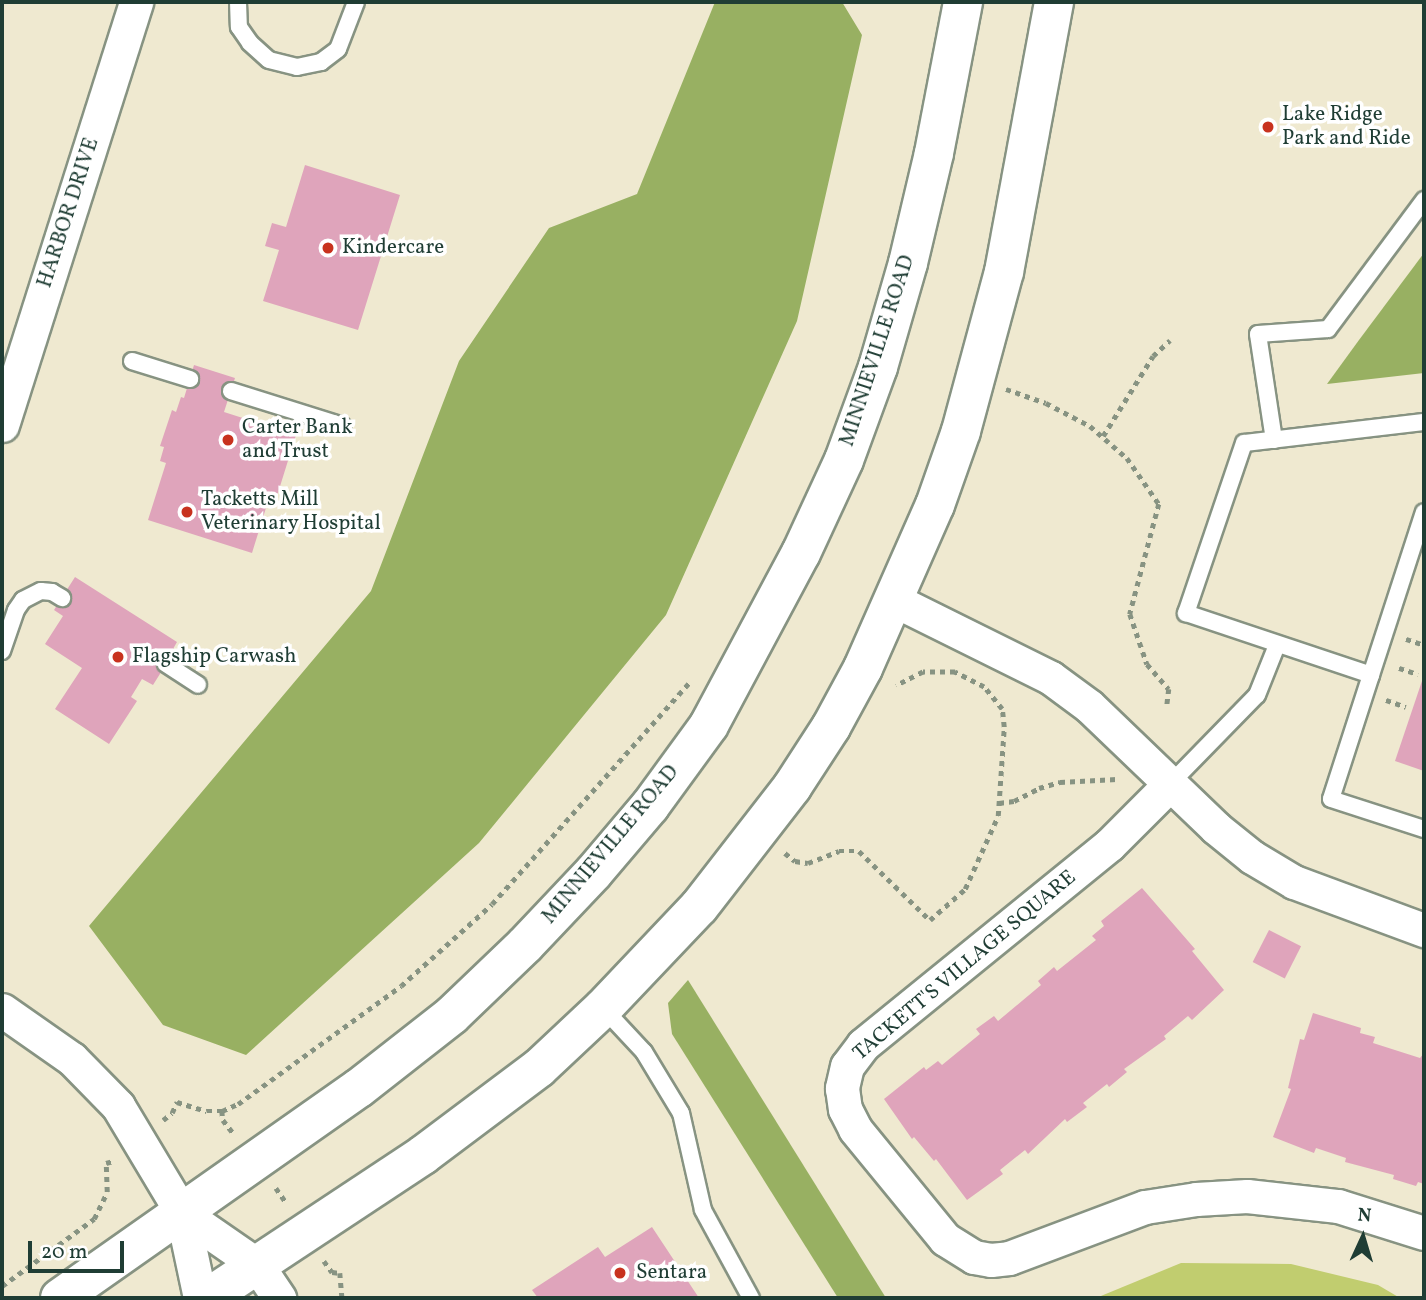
<!DOCTYPE html>
<html>
<head>
<meta charset="utf-8">
<style>
	body { margin:0 }
	#map { position:relative; width:1426px; height:1300px; overflow:hidden; background:#efe9d0; font-family:Vollkorn,serif }
	div>[style] { position:absolute }
	[style*='--x'] { left:calc(var(--x)*1px); top:calc(var(--y)*1px); width:calc(var(--w)*1px); rotate:calc(var(--a)*1deg) }
	.green>* { inset:0; background:#c1cd6f }
	.forest>* { inset:0; background:#98b062 }
	.building>* { inset:0; background:#dfa4bb; transform-origin:0 0 }
	.path>* { height:4.5px; margin-top:-2.25px; transform-origin:0; background:repeating-linear-gradient(90deg,#879382 0 5px,transparent 0 10px) }
	.roads { filter:drop-shadow(2px 0 #879382) drop-shadow(-2px 0 #879382) drop-shadow(0 2px #879382) drop-shadow(0 -2px #879382) }
	.service>* { height:16px; margin:-8px; padding:0 8px; transform-origin:8px; border-radius:8px; background:#fff }
	.minor>* { height:33px; margin:-16.5px; padding:0 16.5px; transform-origin:16.5px; border-radius:16.5px; background:#fff }
	.primary>* { height:38px; margin:-19px; padding:0 19px; transform-origin:19px; border-radius:19px; background:#fff }
	.dots>* { width:19px; height:19px; translate:-50% -50%; box-sizing:border-box; border:4px solid #fff; border-radius:50% }
	span { translate:-50% -50%; white-space:nowrap; text-align:center; line-height:1.15; -webkit-text-stroke:7px #fff; paint-order:stroke }
	.poi-label { font-size:21px; color:#1f3d34 }
	.left { translate:0 -50%; text-align:left }
	.street-label { font-size:21px; color:#1f3d34 }
	.frame { position:absolute; inset:0; border:4px solid #1f3d34; pointer-events:none }
	.north { position:absolute; left:1328px; top:1202px; width:70px; height:70px; -webkit-text-stroke:5px #fff; paint-order:stroke; rotate:4deg; font-size:19px; font-weight:700; line-height:28px; text-align:center; color:#1f3d34 }
	.north::after { content:''; display:block; margin:auto; width:24px; height:32px; background:#1f3d34; clip-path:polygon(50% 0,100% 100%,50% 72%,0 100%) }
	.scale { position:absolute; left:28px; top:1241px; width:96px; height:32px; box-sizing:border-box; border:4px solid #1f3d34; border-top:0; padding-left:9px; font-size:21px; line-height:24px; white-space:nowrap; color:#1f3d34; -webkit-text-stroke:5px #fff; paint-order:stroke }
</style>
</head>
<body>
<div id="map">
	<div class="green">
		<div style="clip-path:polygon(1181px 1263px,1291px 1264px,1378px 1285px,1400px 1298px,1096px 1298px)"></div>
	</div>
	<div class="forest">
		<div style="clip-path:polygon(715px 2px,842px 2px,862px 35px,797px 321px,666px 615px,479px 843px,246px 1055px,163px 1025px,89px 926px,371px 591px,459px 361px,549px 228px,637px 194px)"></div>
		<div style="clip-path:polygon(1424px 253px,1424px 373px,1327px 384px,1359px 340px)"></div>
		<div style="clip-path:polygon(688px 980px,886px 1298px,838px 1298px,672px 1034px,668px 1003px)"></div>
	</div>
	<div class="building">
		<div style="clip-path:polygon(305px 165px,400px 195px,358px 330px,263px 301px,279px 250px,265px 246px,272px 223px,286px 227px)"></div>
		<div style="clip-path:polygon(194px 365px,235px 378px,224px 412px,296px 435px,277px 496px,270px 495px,252px 553px,148px 520px,166px 463px,160px 461px,164px 447px,160px 446px,172px 410px,176px 412px,181px 397px,184px 398px)"></div>
		<div style="clip-path:polygon(75px 577px,177px 642px,173px 649px,175px 650px,153px 685px,142px 679px,131px 697px,137px 701px,109px 744px,55px 709px,82px 668px,45px 644px,63px 616px,54px 610px)"></div>
		<div style="clip-path:polygon(1424px 675px,1424px 771px,1395px 761px)"></div>
		<div style="clip-path:polygon(1142px 888px,1195px 949px,1192px 951px,1224px 990px,1192px 1020px,1188px 1016px,1164px 1036px,1166px 1039px,1124px 1069px,1127px 1072px,1109px 1087px,1107px 1084px,1083px 1103px,1087px 1107px,1067px 1122px,1065px 1119px,1028px 1154px,1025px 1150px,1000px 1170px,1003px 1174px,967px 1200px,936px 1159px,934px 1161px,914px 1137px,912px 1139px,884px 1099px,924px 1067px,926px 1070px,938px 1061px,942px 1065px,980px 1034px,976px 1029px,994px 1016px,998px 1021px,1041px 985px,1038px 981px,1054px 967px,1057px 971px,1096px 940px,1092px 936px,1104px 926px,1101px 921px)"></div>
		<div style="left:1269px;top:930px;width:36px;height:36px;rotate:27deg"></div>
		<div style="clip-path:polygon(1313px 1013px,1361px 1028px,1360px 1033px,1375px 1037px,1373px 1043px,1420px 1058px,1424px 1053px,1424px 1184px,1418px 1182px,1416px 1186px,1393px 1179px,1394px 1175px,1345px 1162px,1346px 1158px,1316px 1148px,1314px 1153px,1273px 1137px,1291px 1089px,1288px 1088px,1300px 1039px,1304px 1040px)"></div>
		<div style="clip-path:polygon(652px 1227px,699px 1298px,538px 1298px,532px 1290px,598px 1247px,605px 1257px)"></div>
	</div>
	<div class="path">
		<div style="--x:1006;--y:389;--w:42;--a:19.3"></div>
		<div style="--x:1046;--y:403;--w:50;--a:27.6"></div>
		<div style="--x:1090;--y:426;--w:49;--a:40.9"></div>
		<div style="--x:1127;--y:458;--w:56;--a:55.2"></div>
		<div style="--x:1159;--y:504;--w:114;--a:104.8"></div>
		<div style="--x:1130;--y:614;--w:53;--a:71.2"></div>
		<div style="--x:1147;--y:664;--w:33;--a:49"></div>
		<div style="--x:1169;--y:689;--w:17;--a:97"></div>
		<div style="--x:1103;--y:436;--w:94;--a:-58"></div>
		<div style="--x:1153;--y:356;--w:23;--a:-43"></div>
		<div style="--x:1406;--y:639;--w:19;--a:18"></div>
		<div style="--x:1399;--y:668;--w:20;--a:18"></div>
		<div style="--x:1386;--y:700;--w:21;--a:19"></div>
		<div style="--x:999;--y:803;--w:15;--a:-8"></div>
		<div style="--x:1014;--y:801;--w:28;--a:-27"></div>
		<div style="--x:1039;--y:788;--w:22;--a:-16"></div>
		<div style="--x:1060;--y:782;--w:57;--a:-3"></div>
		<div style="--x:785;--y:853;--w:13;--a:39"></div>
		<div style="--x:795;--y:861;--w:13;--a:9"></div>
		<div style="--x:808;--y:863;--w:33;--a:-21"></div>
		<div style="--x:839;--y:851;--w:20;--a:0"></div>
		<div style="--x:859;--y:851;--w:99;--a:44.2"></div>
		<div style="--x:930;--y:920;--w:47;--a:-41.5"></div>
		<div style="--x:965;--y:889;--w:80;--a:-65.7"></div>
		<div style="--x:998;--y:816;--w:89;--a:-86.1"></div>
		<div style="--x:1004;--y:727;--w:18;--a:-96"></div>
		<div style="--x:1002;--y:709;--w:28;--a:-129"></div>
		<div style="--x:984;--y:687;--w:33;--a:-153"></div>
		<div style="--x:955;--y:672;--w:32;--a:180"></div>
		<div style="--x:923;--y:672;--w:30;--a:153"></div>
		<div style="--x:222;--y:1111;--w:9;--a:84"></div>
		<div style="--x:223;--y:1120;--w:18;--a:52"></div>
		<div style="--x:163;--y:1120;--w:11;--a:-38"></div>
		<div style="--x:172;--y:1113;--w:12;--a:-66"></div>
		<div style="--x:177;--y:1102;--w:31;--a:17"></div>
		<div style="--x:207;--y:1111;--w:15;--a:0"></div>
		<div style="--x:222;--y:1111;--w:17;--a:-24"></div>
		<div style="--x:238;--y:1104;--w:201;--a:-35.9"></div>
		<div style="--x:401;--y:986;--w:122;--a:-42"></div>
		<div style="--x:492;--y:904;--w:297;--a:-48.3"></div>
		<div style="--x:276;--y:1188;--w:19;--a:55"></div>
		<div style="--x:324;--y:1261;--w:14;--a:54"></div>
		<div style="--x:332;--y:1272;--w:8;--a:7"></div>
		<div style="--x:340;--y:1273;--w:25;--a:85"></div>
		<div style="--x:2;--y:1286;--w:114;--a:-36.1"></div>
		<div style="--x:94;--y:1219;--w:30;--a:-64"></div>
		<div style="--x:107;--y:1192;--w:29;--a:-92"></div>
		<div style="--x:106;--y:1163;--w:7;--a:-16"></div>
	</div>
	<div class="roads">
		<div class="service">
			<div style="--x:238;--y:2;--w:25;--a:88"></div>
			<div style="--x:239;--y:27;--w:19;--a:55"></div>
			<div style="--x:250;--y:43;--w:25;--a:42"></div>
			<div style="--x:269;--y:60;--w:29;--a:14"></div>
			<div style="--x:297;--y:67;--w:25;--a:-12"></div>
			<div style="--x:321;--y:62;--w:21;--a:-37"></div>
			<div style="--x:338;--y:49;--w:50;--a:-69"></div>
			<div style="--x:132;--y:361;--w:61;--a:17.2"></div>
			<div style="--x:231;--y:391;--w:117;--a:17.4"></div>
			<div style="--x:1424;--y:422;--w:181;--a:173.3"></div>
			<div style="--x:1244;--y:443;--w:180;--a:108.8"></div>
			<div style="--x:1186;--y:613;--w:195;--a:18.5"></div>
			<div style="--x:1371;--y:675;--w:171;--a:-72"></div>
			<div style="--x:1274;--y:440;--w:107;--a:-98.6"></div>
			<div style="--x:1258;--y:334;--w:70;--a:-4.1"></div>
			<div style="--x:1328;--y:329;--w:161;--a:-53.3"></div>
			<div style="--x:2;--y:651;--w:43;--a:-71.1"></div>
			<div style="--x:16;--y:610;--w:12;--a:-55"></div>
			<div style="--x:23;--y:600;--w:20;--a:-27"></div>
			<div style="--x:41;--y:591;--w:11;--a:5"></div>
			<div style="--x:52;--y:592;--w:12;--a:31"></div>
			<div style="--x:166;--y:664;--w:38;--a:33"></div>
			<div style="--x:1371;--y:675;--w:130;--a:107.9"></div>
			<div style="--x:1331;--y:799;--w:98;--a:17.9"></div>
			<div style="--x:1170;--y:784;--w:124;--a:-45.7"></div>
			<div style="--x:1257;--y:695;--w:54;--a:-68.2"></div>
			<div style="--x:603;--y:1008;--w:60;--a:47"></div>
			<div style="--x:644;--y:1052;--w:71;--a:58.8"></div>
			<div style="--x:681;--y:1113;--w:99;--a:77.2"></div>
			<div style="--x:703;--y:1210;--w:100;--a:61.4"></div>
		</div>
		<div class="minor">
			<div style="--x:2;--y:425;--w:444;--a:-72.4"></div>
			<div style="--x:894;--y:600;--w:175;--a:26.4"></div>
			<div style="--x:1051;--y:678;--w:47;--a:36.4"></div>
			<div style="--x:1089;--y:706;--w:176;--a:43.8"></div>
			<div style="--x:1216;--y:828;--w:46;--a:38.9"></div>
			<div style="--x:1252;--y:857;--w:49;--a:30.8"></div>
			<div style="--x:1294;--y:882;--w:139;--a:20.3"></div>
			<div style="--x:1170;--y:784;--w:86;--a:135"></div>
			<div style="--x:1109;--y:845;--w:317;--a:140.9"></div>
			<div style="--x:863;--y:1045;--w:26;--a:127"></div>
			<div style="--x:847;--y:1066;--w:23;--a:103"></div>
			<div style="--x:842;--y:1088;--w:21;--a:82"></div>
			<div style="--x:845;--y:1109;--w:22;--a:63"></div>
			<div style="--x:855;--y:1129;--w:142;--a:50.7"></div>
			<div style="--x:945;--y:1239;--w:34;--a:32"></div>
			<div style="--x:974;--y:1257;--w:17;--a:10"></div>
			<div style="--x:991;--y:1260;--w:18;--a:-6"></div>
			<div style="--x:1009;--y:1258;--w:145;--a:-20.6"></div>
			<div style="--x:1145;--y:1207;--w:52;--a:-8.9"></div>
			<div style="--x:1196;--y:1199;--w:51;--a:-3.4"></div>
			<div style="--x:1247;--y:1196;--w:92;--a:6.3"></div>
			<div style="--x:1338;--y:1206;--w:90;--a:17.4"></div>
			<div style="--x:2;--y:1010;--w:85;--a:35"></div>
			<div style="--x:72;--y:1059;--w:66;--a:45.6"></div>
			<div style="--x:118;--y:1106;--w:125;--a:59.1"></div>
			<div style="--x:182;--y:1213;--w:87;--a:78"></div>
			<div style="--x:182;--y:1213;--w:91;--a:34.7"></div>
			<div style="--x:257;--y:1265;--w:40;--a:56"></div>
		</div>
		<div class="primary">
			<div style="--x:60;--y:1298;--w:365;--a:-35.1"></div>
			<div style="--x:359;--y:1088;--w:118;--a:-38.1"></div>
			<div style="--x:452;--y:1015;--w:101;--a:-43.8"></div>
			<div style="--x:525;--y:945;--w:100;--a:-46.6"></div>
			<div style="--x:594;--y:872;--w:87;--a:-49.7"></div>
			<div style="--x:650;--y:806;--w:100;--a:-53.9"></div>
			<div style="--x:709;--y:725;--w:195;--a:-61.9"></div>
			<div style="--x:801;--y:553;--w:102;--a:-65.2"></div>
			<div style="--x:844;--y:460;--w:99;--a:-69.9"></div>
			<div style="--x:878;--y:367;--w:108;--a:-73.9"></div>
			<div style="--x:908;--y:263;--w:113;--a:-76.7"></div>
			<div style="--x:934;--y:153;--w:154;--a:-79.1"></div>
			<div style="--x:207;--y:1298;--w:259;--a:-33.5"></div>
			<div style="--x:423;--y:1155;--w:145;--a:-36.9"></div>
			<div style="--x:539;--y:1068;--w:88;--a:-43.2"></div>
			<div style="--x:603;--y:1008;--w:139;--a:-46.5"></div>
			<div style="--x:699;--y:907;--w:152;--a:-52.2"></div>
			<div style="--x:792;--y:787;--w:72;--a:-57"></div>
			<div style="--x:831;--y:727;--w:67;--a:-61.5"></div>
			<div style="--x:863;--y:668;--w:178;--a:-66.2"></div>
			<div style="--x:935;--y:505;--w:78;--a:-70.6"></div>
			<div style="--x:961;--y:431;--w:165;--a:-74.9"></div>
			<div style="--x:1004;--y:272;--w:275;--a:-79.5"></div>
		</div>
	</div>
	<div class="dots">
		<div style="left:1268px;top:127px;background:#c8321e"></div>
		<div style="left:328px;top:248px;background:#c8321e"></div>
		<div style="left:228px;top:440px;background:#c8321e"></div>
		<div style="left:187px;top:512px;background:#c8321e"></div>
		<div style="left:118px;top:657px;background:#c8321e"></div>
		<div style="left:620px;top:1273px;background:#c8321e"></div>
	</div>
	<div class="poi-label">
		<span class="left" style="left:1282px;top:127px">Lake Ridge<br>Park and Ride</span>
		<span class="left" style="left:342px;top:248px">Kindercare</span>
		<span class="left" style="left:242px;top:440px">Carter Bank<br>and Trust</span>
		<span class="left" style="left:201px;top:512px">Tacketts Mill<br>Veterinary Hospital</span>
		<span class="left" style="left:132px;top:657px">Flagship Carwash</span>
		<span class="left" style="left:636px;top:1273px">Sentara</span>
	</div>
	<div class="street-label">
		<span style="left:69px;top:213px;rotate:-72deg">HARBOR DRIVE</span>
		<span style="left:878px;top:351px;rotate:-72deg">MINNIEVILLE ROAD</span>
		<span style="left:611px;top:845px;rotate:-50deg">MINNIEVILLE ROAD</span>
		<span style="left:965px;top:966px;rotate:-40deg">TACKETT'S VILLAGE SQUARE</span>
	</div>
	<div class="frame"></div>
	<div class="north">N</div>
	<div class="scale">20 m</div>
</div>
</body>
</html>
